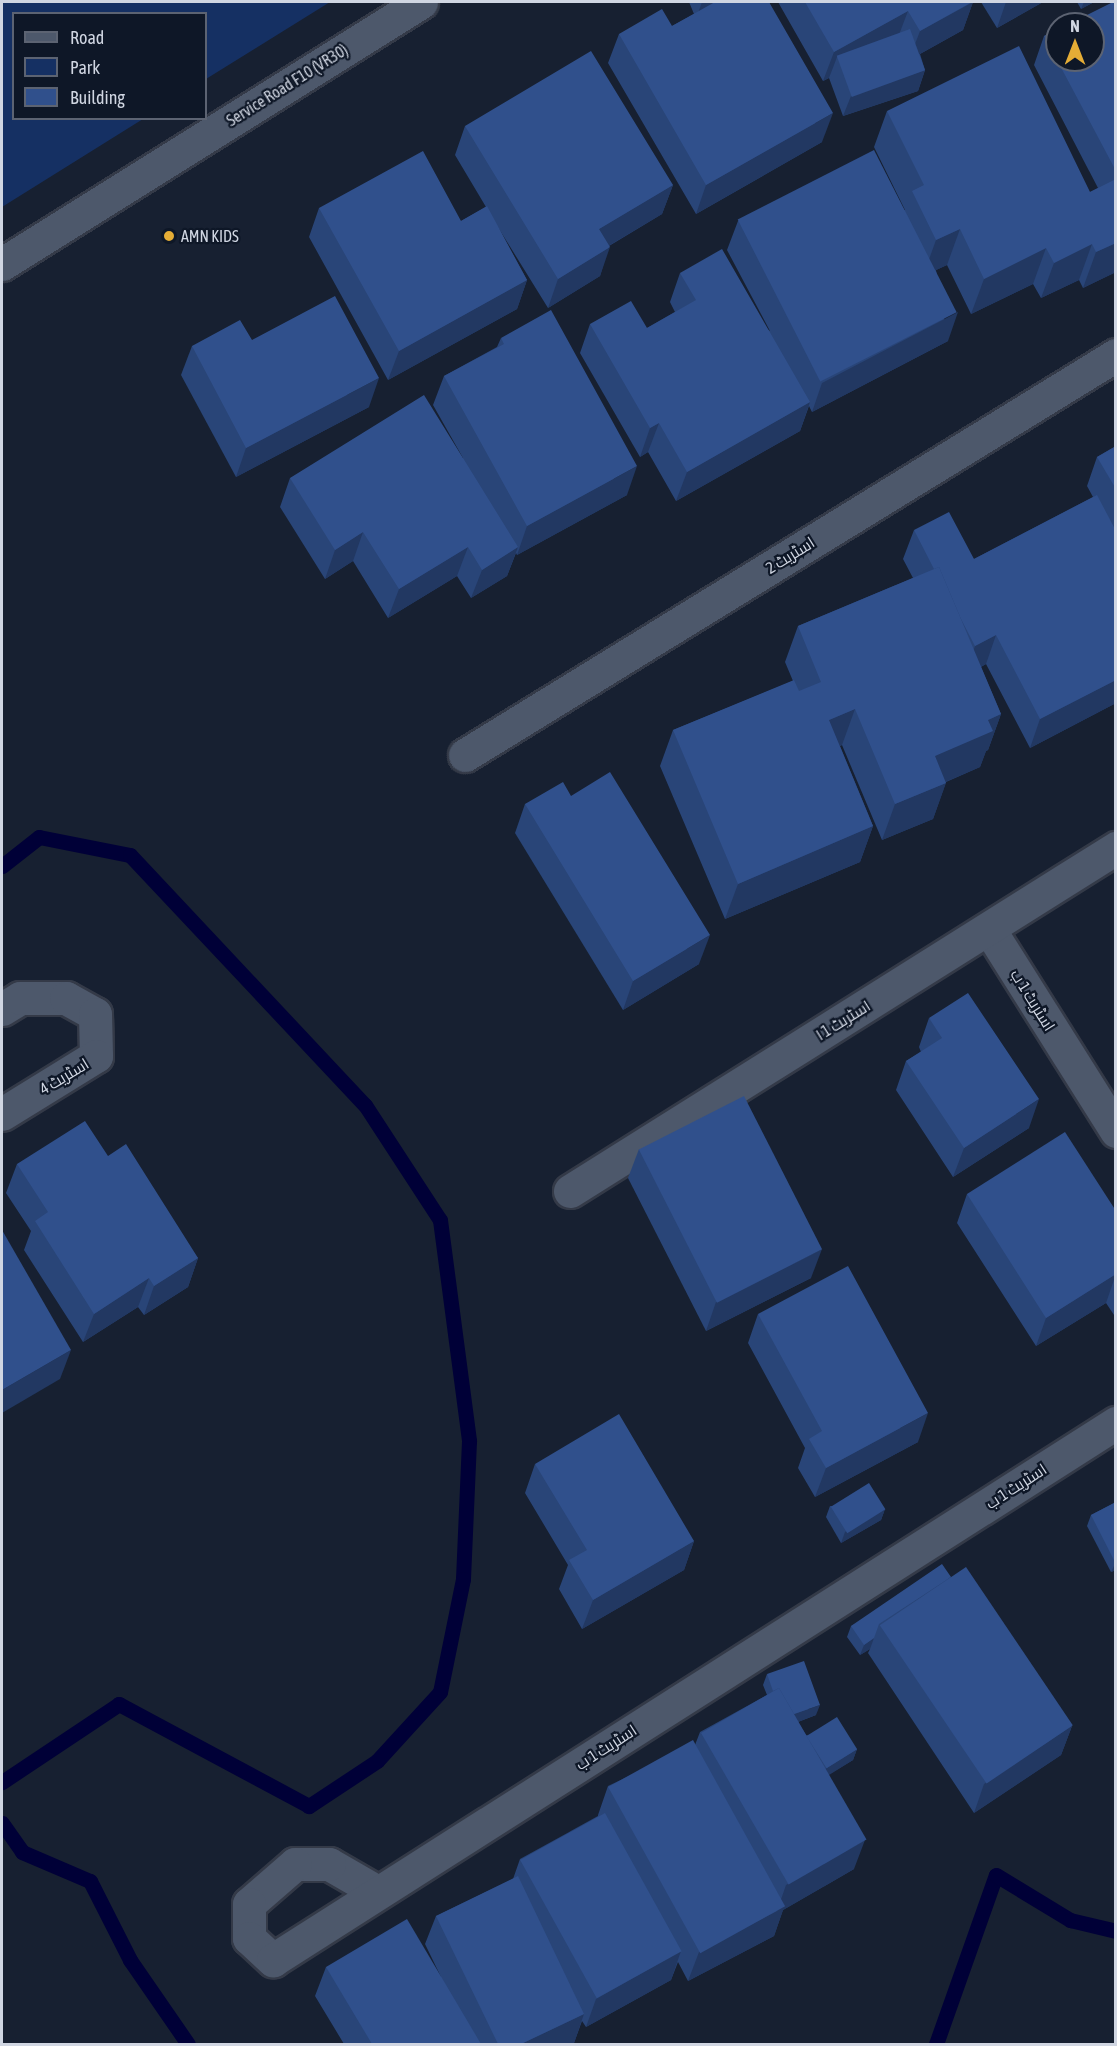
<!DOCTYPE html>
<html>
<head>
<meta charset="utf-8">
<style>
	body { margin:0 }
	#map { position:relative; width:1117px; height:2046px; overflow:hidden; background:#172031; font-family:"Asap Condensed",Cairo,sans-serif }
	div>[style] { position:absolute }
	[style*='--x'] { left:calc(var(--x)*1px); top:calc(var(--y)*1px); width:calc(var(--w)*1px); rotate:calc(var(--a)*1deg) }
	.green>* { inset:0; background:#153063 }
	.stream>* { height:15px; margin:-7.5px; padding:0 7.5px; transform-origin:7.5px; border-radius:7.5px; background:#000037 }
	.roads { filter:drop-shadow(2px 0 #343a48) drop-shadow(-2px 0 #343a48) drop-shadow(0 2px #343a48) drop-shadow(0 -2px #343a48) }
	.minor>* { height:33px; margin:-16.5px; padding:0 16.5px; transform-origin:16.5px; border-radius:16.5px; background:#4d586b }
	.wall>* { inset:0; background:#294578 }
	.shaded-wall>* { inset:0; background:#223862 }
	.building>* { inset:0; background:#30508c; transform-origin:0 0 }
	.dots>* { width:16px; height:16px; translate:-50% -50%; box-sizing:border-box; border:3px solid #0e1727; border-radius:50% }
	span { translate:-50% -50%; white-space:nowrap; text-align:center; line-height:1.15; -webkit-text-stroke:4.5px #0e1727; paint-order:stroke }
	.street-label { font-size:16px; color:#d0d6e2 }
	.poi-label { font-size:16px; color:#d0d6e2 }
	.left { translate:0 -50%; text-align:left }
	.frame { position:absolute; inset:0; border:3px solid #d0d6e2; pointer-events:none }
	.legend { position:absolute; left:12px; top:12px; width:195px; height:108px; box-sizing:border-box; background:#0e1727; border:2px solid #5c6372; margin:0; padding:8px 10px; list-style:none; font-size:18px; color:#d0d6e2 }
	.legend li { display:flex; align-items:center; gap:12px; height:30px }
	.legend b { width:30px; border:2px solid #5c6372 }
	.north { position:absolute; left:1045px; top:12px; width:60px; height:60px; box-sizing:border-box; background:#0e1727; border:2px solid #5c6372; border-radius:50%; rotate:0deg; font-size:16px; font-weight:700; line-height:24px; text-align:center; color:#d0d6e2 }
	.north::after { content:''; display:block; margin:auto; width:21px; height:27px; background:#e5ad36; clip-path:polygon(50% 0,100% 100%,50% 72%,0 100%) }
</style>
</head>
<body>
<div id="map">
	<div class="green">
		<div style="clip-path:polygon(2px 2px,330px 2px,206px 79px,206px 14px,14px 14px,14px 118px,143px 119px,2px 207px)"></div>
	</div>
	<div class="stream">
		<div style="--x:2;--y:866;--w:47;--a:-38.1"></div>
		<div style="--x:39;--y:837;--w:93;--a:11.2"></div>
		<div style="--x:130;--y:855;--w:343;--a:46.8"></div>
		<div style="--x:365;--y:1105;--w:137;--a:56.9"></div>
		<div style="--x:440;--y:1220;--w:223;--a:82.5"></div>
		<div style="--x:469;--y:1441;--w:138;--a:92.5"></div>
		<div style="--x:463;--y:1579;--w:115;--a:101.5"></div>
		<div style="--x:440;--y:1692;--w:93;--a:132.4"></div>
		<div style="--x:377;--y:1761;--w:82;--a:146.5"></div>
		<div style="--x:309;--y:1806;--w:216;--a:-151.8"></div>
		<div style="--x:119;--y:1704;--w:141;--a:146.3"></div>
		<div style="--x:2;--y:1823;--w:35;--a:55"></div>
		<div style="--x:22;--y:1852;--w:74;--a:23.1"></div>
		<div style="--x:90;--y:1881;--w:89;--a:63.1"></div>
		<div style="--x:130;--y:1960;--w:102;--a:55.4"></div>
		<div style="--x:936;--y:2044;--w:179;--a:-70.5"></div>
		<div style="--x:996;--y:1875;--w:87;--a:31.3"></div>
		<div style="--x:1070;--y:1920;--w:47;--a:13.4"></div>
	</div>
	<div class="roads">
		<div class="minor">
			<div style="--x:2;--y:264;--w:494;--a:-32"></div>
			<div style="--x:465;--y:755;--w:764;--a:-31.57"></div>
			<div style="--x:989;--y:929;--w:239;--a:57.8"></div>
			<div style="--x:2;--y:1009;--w:21;--a:-31"></div>
			<div style="--x:20;--y:998;--w:46;--a:0"></div>
			<div style="--x:66;--y:998;--w:33;--a:29"></div>
			<div style="--x:95;--y:1014;--w:42;--a:88.6"></div>
			<div style="--x:96;--y:1056;--w:110;--a:148.3"></div>
			<div style="--x:570;--y:1191;--w:645;--a:-32.14"></div>
			<div style="--x:369;--y:1887;--w:46;--a:-150.1"></div>
			<div style="--x:329;--y:1864;--w:34;--a:180"></div>
			<div style="--x:295;--y:1864;--w:61;--a:139"></div>
			<div style="--x:249;--y:1904;--w:34;--a:90"></div>
			<div style="--x:249;--y:1938;--w:33;--a:43"></div>
			<div style="--x:273;--y:1960;--w:1000;--a:-32.5"></div>
		</div>
	</div>
	<div class="wall">
		<div style="clip-path:polygon(689px 2px,769px 2px,822px 142px,696px 214px,608px 63px,619px 34px,672px 26px,694px 14px)"></div>
		<div style="clip-path:polygon(778px 2px,973px 2px,963px 30px,920px 54px,925px 70px,918px 91px,843px 116px,829px 78px,823px 81px)"></div>
		<div style="clip-path:polygon(981px 2px,1043px 2px,997px 28px)"></div>
		<div style="clip-path:polygon(1077px 2px,1094px 2px,1081px 9px)"></div>
		<div style="clip-path:polygon(1116px 2px,1116px 272px,1083px 288px,1079px 280px,1041px 298px,1033px 284px,971px 314px,947px 265px,936px 270px,948px 341px,812px 412px,809px 406px,800px 431px,676px 501px,648px 452px,640px 457px,580px 353px,590px 324px,647px 328px,675px 312px,670px 302px,680px 273px,770px 331px,727px 250px,738px 221px,905px 210px,874px 147px,887px 111px,1090px 192px,1098px 188px,1034px 65px,1044px 36px)"></div>
		<div style="clip-path:polygon(465px 126px,673px 185px,662px 214px,609px 246px,600px 276px,548px 308px,496px 224px,527px 280px,517px 309px,388px 380px,309px 237px,319px 208px,461px 221px,486px 207px,455px 155px)"></div>
		<div style="clip-path:polygon(501px 338px,627px 495px,517px 555px,516px 553px,507px 576px,471px 598px,457px 576px,388px 618px,353px 561px,325px 579px,280px 507px,290px 478px,463px 458px,433px 405px,444px 376px,497px 347px)"></div>
		<div style="clip-path:polygon(252px 340px,369px 407px,236px 477px,181px 375px,192px 346px)"></div>
		<div style="clip-path:polygon(1116px 446px,1116px 703px,1030px 748px,986px 664px,981px 667px,1001px 714px,988px 750px,986px 751px,980px 767px,946px 782px,933px 819px,882px 840px,842px 745px,840px 746px,873px 826px,860px 862px,725px 919px,660px 766px,673px 730px,793px 681px,785px 662px,798px 626px,913px 578px,903px 559px,914px 530px,974px 559px,1093px 497px,1087px 486px,1097px 457px)"></div>
		<div style="clip-path:polygon(571px 796px,699px 964px,623px 1010px,515px 833px,525px 804px)"></div>
		<div style="clip-path:polygon(929px 1018px,1029px 1128px,953px 1177px,896px 1090px,906px 1061px,921px 1052px,919px 1047px)"></div>
		<div style="clip-path:polygon(639px 1149px,811px 1278px,706px 1331px,628px 1178px)"></div>
		<div style="clip-path:polygon(108px 1156px,198px 1258px,188px 1287px,144px 1315px,138px 1307px,83px 1342px,24px 1250px,31px 1231px,6px 1193px,17px 1164px)"></div>
		<div style="clip-path:polygon(967px 1194px,1116px 1211px,1116px 1314px,1114px 1315px,1106px 1303px,1036px 1346px,957px 1223px)"></div>
		<div style="clip-path:polygon(758px 1314px,918px 1442px,815px 1497px,798px 1468px,805px 1448px,748px 1343px)"></div>
		<div style="clip-path:polygon(535px 1464px,694px 1541px,684px 1570px,582px 1629px,559px 1589px,568px 1565px,525px 1493px)"></div>
		<div style="clip-path:polygon(1116px 1502px,1116px 1570px,1111px 1572px,1087px 1526px,1091px 1515px)"></div>
		<div style="clip-path:polygon(830px 1506px,885px 1509px,881px 1520px,841px 1543px,826px 1517px)"></div>
		<div style="clip-path:polygon(951px 1577px,1072px 1726px,1061px 1755px,974px 1813px,868px 1653px,870px 1649px,860px 1655px,847px 1637px,851px 1626px)"></div>
		<div style="clip-path:polygon(767px 1674px,816px 1715px,798px 1722px,806px 1735px,857px 1749px,853px 1760px,828px 1775px,854px 1869px,783px 1910px,774px 1936px,688px 1981px,678px 1962px,671px 1980px,586px 2027px,582px 2021px,574px 2043px,571px 2044px,344px 2044px,315px 1996px,326px 1967px,441px 1977px,425px 1944px,436px 1916px,513px 1879px,520px 1859px,598px 1816px,598px 1815px,608px 1786px,695px 1745px,700px 1732px,767px 1695px,763px 1685px)"></div>
	</div>
	<div class="shaded-wall">
		<div style="clip-path:polygon(702px 2px,742px 2px,696px 19px)"></div>
		<div style="clip-path:polygon(973px 2px,963px 30px,909px 60px,920px 31px)"></div>
		<div style="clip-path:polygon(1006px 2px,1043px 2px,997px 28px)"></div>
		<div style="clip-path:polygon(1084px 2px,1094px 2px,1081px 9px)"></div>
		<div style="clip-path:polygon(908px 11px,897px 40px,837px 57px,829px 78px,823px 81px,834px 52px)"></div>
		<div style="clip-path:polygon(925px 70px,918px 91px,843px 116px,851px 96px)"></div>
		<div style="clip-path:polygon(833px 113px,822px 142px,696px 214px,706px 185px)"></div>
		<div style="clip-path:polygon(673px 185px,662px 214px,588px 258px,599px 229px)"></div>
		<div style="clip-path:polygon(960px 229px,947px 265px,923px 276px,936px 240px)"></div>
		<div style="clip-path:polygon(1116px 243px,1116px 272px,1083px 288px,1096px 252px)"></div>
		<div style="clip-path:polygon(1092px 244px,1079px 280px,1041px 298px,1054px 263px)"></div>
		<div style="clip-path:polygon(610px 247px,600px 276px,548px 308px,558px 279px)"></div>
		<div style="clip-path:polygon(1046px 248px,1033px 284px,971px 314px,984px 279px)"></div>
		<div style="clip-path:polygon(527px 280px,517px 309px,388px 380px,399px 351px)"></div>
		<div style="clip-path:polygon(958px 312px,948px 341px,812px 412px,822px 383px)"></div>
		<div style="clip-path:polygon(379px 378px,369px 407px,236px 477px,246px 448px)"></div>
		<div style="clip-path:polygon(810px 402px,800px 431px,676px 501px,687px 472px)"></div>
		<div style="clip-path:polygon(659px 423px,648px 452px,640px 457px,650px 428px)"></div>
		<div style="clip-path:polygon(637px 466px,627px 495px,517px 555px,527px 526px)"></div>
		<div style="clip-path:polygon(363px 532px,353px 561px,325px 579px,335px 550px)"></div>
		<div style="clip-path:polygon(468px 547px,457px 576px,388px 618px,399px 589px)"></div>
		<div style="clip-path:polygon(518px 547px,507px 576px,471px 598px,482px 570px)"></div>
		<div style="clip-path:polygon(996px 635px,986px 664px,965px 675px,975px 646px)"></div>
		<div style="clip-path:polygon(1116px 680px,1116px 703px,1030px 748px,1040px 719px)"></div>
		<div style="clip-path:polygon(855px 709px,842px 745px,816px 756px,829px 720px)"></div>
		<div style="clip-path:polygon(1001px 714px,988px 750px,986px 751px,980px 767px,922px 792px,935px 756px,988px 720px)"></div>
		<div style="clip-path:polygon(946px 783px,933px 819px,882px 840px,895px 804px)"></div>
		<div style="clip-path:polygon(873px 826px,860px 862px,725px 919px,738px 884px)"></div>
		<div style="clip-path:polygon(710px 935px,699px 964px,623px 1010px,633px 981px)"></div>
		<div style="clip-path:polygon(1039px 1099px,1029px 1128px,953px 1177px,964px 1148px)"></div>
		<div style="clip-path:polygon(822px 1249px,811px 1278px,706px 1331px,716px 1302px)"></div>
		<div style="clip-path:polygon(198px 1258px,188px 1287px,144px 1315px,154px 1286px)"></div>
		<div style="clip-path:polygon(1116px 1274px,1106px 1303px,1036px 1346px,1046px 1318px)"></div>
		<div style="clip-path:polygon(149px 1278px,138px 1307px,83px 1342px,94px 1314px)"></div>
		<div style="clip-path:polygon(71px 1350px,60px 1379px,2px 1413px,2px 1390px)"></div>
		<div style="clip-path:polygon(928px 1413px,918px 1442px,815px 1497px,826px 1468px)"></div>
		<div style="clip-path:polygon(885px 1509px,881px 1520px,841px 1543px,845px 1532px)"></div>
		<div style="clip-path:polygon(694px 1541px,684px 1570px,582px 1629px,593px 1600px)"></div>
		<div style="clip-path:polygon(1116px 1562px,1116px 1570px,1111px 1572px)"></div>
		<div style="clip-path:polygon(874px 1638px,870px 1649px,860px 1655px,864px 1645px)"></div>
		<div style="clip-path:polygon(820px 1705px,816px 1715px,779px 1729px,783px 1718px)"></div>
		<div style="clip-path:polygon(1072px 1726px,1061px 1755px,974px 1813px,984px 1784px)"></div>
		<div style="clip-path:polygon(857px 1749px,853px 1760px,813px 1785px,817px 1774px)"></div>
		<div style="clip-path:polygon(865px 1840px,854px 1869px,783px 1910px,774px 1936px,688px 1981px,699px 1952px,777px 1911px,786px 1885px)"></div>
		<div style="clip-path:polygon(681px 1951px,671px 1980px,586px 2027px,596px 1999px)"></div>
		<div style="clip-path:polygon(584px 2014px,574px 2043px,571px 2044px,521px 2044px)"></div>
	</div>
	<div class="building">
		<div style="clip-path:polygon(715px 2px,769px 2px,833px 113px,706px 185px,619px 34px,662px 9px,672px 26px)"></div>
		<div style="clip-path:polygon(805px 2px,972px 2px,920px 31px,908px 11px,834px 52px)"></div>
		<div style="clip-path:polygon(1113px 2px,1116px 2px,1116px 171px,1057px 60px,1093px 60px,1093px 24px,1069px 24px)"></div>
		<div style="left:910px;top:29px;width:44px;height:78px;rotate:70deg"></div>
		<div style="clip-path:polygon(1057px 30px,1057px 60px,1044px 36px)"></div>
		<div style="clip-path:polygon(1019px 46px,1090px 192px,1116px 179px,1116px 243px,1096px 252px,1092px 244px,1054px 263px,1046px 248px,984px 279px,960px 229px,936px 240px,912px 191px,924px 185px,887px 111px)"></div>
		<div style="clip-path:polygon(591px 51px,673px 185px,599px 229px,610px 247px,558px 279px,465px 126px)"></div>
		<div style="left:874px;top:150px;width:182px;height:153px;rotate:63deg"></div>
		<div style="clip-path:polygon(423px 151px,461px 221px,487px 206px,527px 280px,399px 351px,319px 208px)"></div>
		<div style="clip-path:polygon(722px 249px,810px 402px,687px 472px,659px 423px,650px 428px,590px 324px,631px 301px,647px 328px,696px 300px,680px 273px)"></div>
		<div style="clip-path:polygon(335px 296px,379px 378px,246px 448px,192px 346px,240px 320px,252px 340px)"></div>
		<div style="clip-path:polygon(551px 310px,637px 466px,527px 526px,444px 376px,504px 344px,501px 338px)"></div>
		<div style="clip-path:polygon(424px 395px,518px 547px,482px 570px,468px 547px,399px 589px,363px 532px,335px 550px,290px 478px)"></div>
		<div style="clip-path:polygon(1116px 446px,1116px 489px,1097px 457px)"></div>
		<div style="clip-path:polygon(1097px 495px,1116px 531px,1116px 680px,1040px 719px,996px 635px,975px 646px,961px 619px,939px 567px,934px 569px,914px 530px,949px 512px,974px 559px)"></div>
		<div style="clip-path:polygon(939px 567px,1001px 714px,988px 720px,993px 731px,935px 756px,946px 783px,895px 804px,855px 709px,829px 720px,873px 826px,738px 884px,673px 730px,794px 680px,799px 691px,821px 682px,798px 626px)"></div>
		<div style="clip-path:polygon(610px 772px,710px 935px,633px 981px,525px 804px,563px 782px,571px 796px)"></div>
		<div style="clip-path:polygon(968px 993px,1039px 1099px,964px 1148px,906px 1061px,942px 1038px,929px 1018px)"></div>
		<div style="left:744px;top:1096px;width:172px;height:118px;rotate:63deg"></div>
		<div style="clip-path:polygon(85px 1121px,108px 1156px,126px 1144px,198px 1258px,154px 1286px,149px 1278px,94px 1314px,35px 1221px,48px 1212px,17px 1164px)"></div>
		<div style="clip-path:polygon(1065px 1132px,1116px 1211px,1116px 1274px,1046px 1318px,967px 1194px)"></div>
		<div style="clip-path:polygon(2px 1230px,71px 1350px,2px 1390px)"></div>
		<div style="clip-path:polygon(848px 1266px,928px 1413px,826px 1468px,809px 1439px,822px 1431px,758px 1314px)"></div>
		<div style="clip-path:polygon(619px 1414px,694px 1541px,593px 1600px,569px 1560px,587px 1550px,535px 1464px)"></div>
		<div style="left:869px;top:1483px;width:31px;height:45px;rotate:58deg"></div>
		<div style="clip-path:polygon(1116px 1502px,1116px 1562px,1115px 1562px,1091px 1515px)"></div>
		<div style="clip-path:polygon(942px 1564px,951px 1577px,879px 1624px,874px 1638px,864px 1645px,851px 1626px)"></div>
		<div style="left:966px;top:1567px;width:191px;height:104px;rotate:56deg"></div>
		<div style="clip-path:polygon(804px 1661px,820px 1705px,794px 1714px,779px 1688px,773px 1691px,767px 1674px)"></div>
		<div style="left:779px;top:1688px;width:175px;height:90px;rotate:60deg"></div>
		<div style="left:837px;top:1717px;width:38px;height:36px;rotate:58deg"></div>
		<div style="left:693px;top:1740px;width:190px;height:97px;rotate:61deg"></div>
		<div style="left:605px;top:1813px;width:158px;height:97px;rotate:61deg"></div>
		<div style="clip-path:polygon(518px 1876px,584px 2014px,521px 2044px,498px 2044px,436px 1916px)"></div>
		<div style="clip-path:polygon(407px 1919px,481px 2044px,372px 2044px,326px 1967px)"></div>
	</div>
	<div class="dots">
		<div style="left:169px;top:236px;background:#e5ad36"></div>
	</div>
	<div class="street-label">
		<span style="left:287px;top:85px;rotate:-32deg">Service Road F10 (VR30)</span>
		<span style="left:790px;top:555px;rotate:-32deg">اسٹریٹ 2</span>
		<span style="left:1033px;top:1000px;rotate:58deg">اسٹریٹ 1 ب</span>
		<span style="left:843px;top:1020px;rotate:-32deg">اسٹریٹ 1 ا</span>
		<span style="left:64px;top:1076px;rotate:-31deg">اسٹریٹ 4</span>
		<span style="left:1016px;top:1486px;rotate:-33deg">اسٹریٹ 1 ب</span>
		<span style="left:606px;top:1747px;rotate:-33deg">اسٹریٹ 1 ب</span>
	</div>
	<div class="poi-label">
		<span class="left" style="left:181px;top:236px">AMN KIDS</span>
	</div>
	<div class="frame"></div>
	<ul class="legend">
	<li><b style="height:8px;background:#4d586b"></b>Road</li>
	<li><b style="height:16px;background:#153063"></b>Park</li>
	<li><b style="height:16px;background:#30508c"></b>Building</li>
	</ul>
	<div class="north">N</div>
</div>
</body>
</html>
